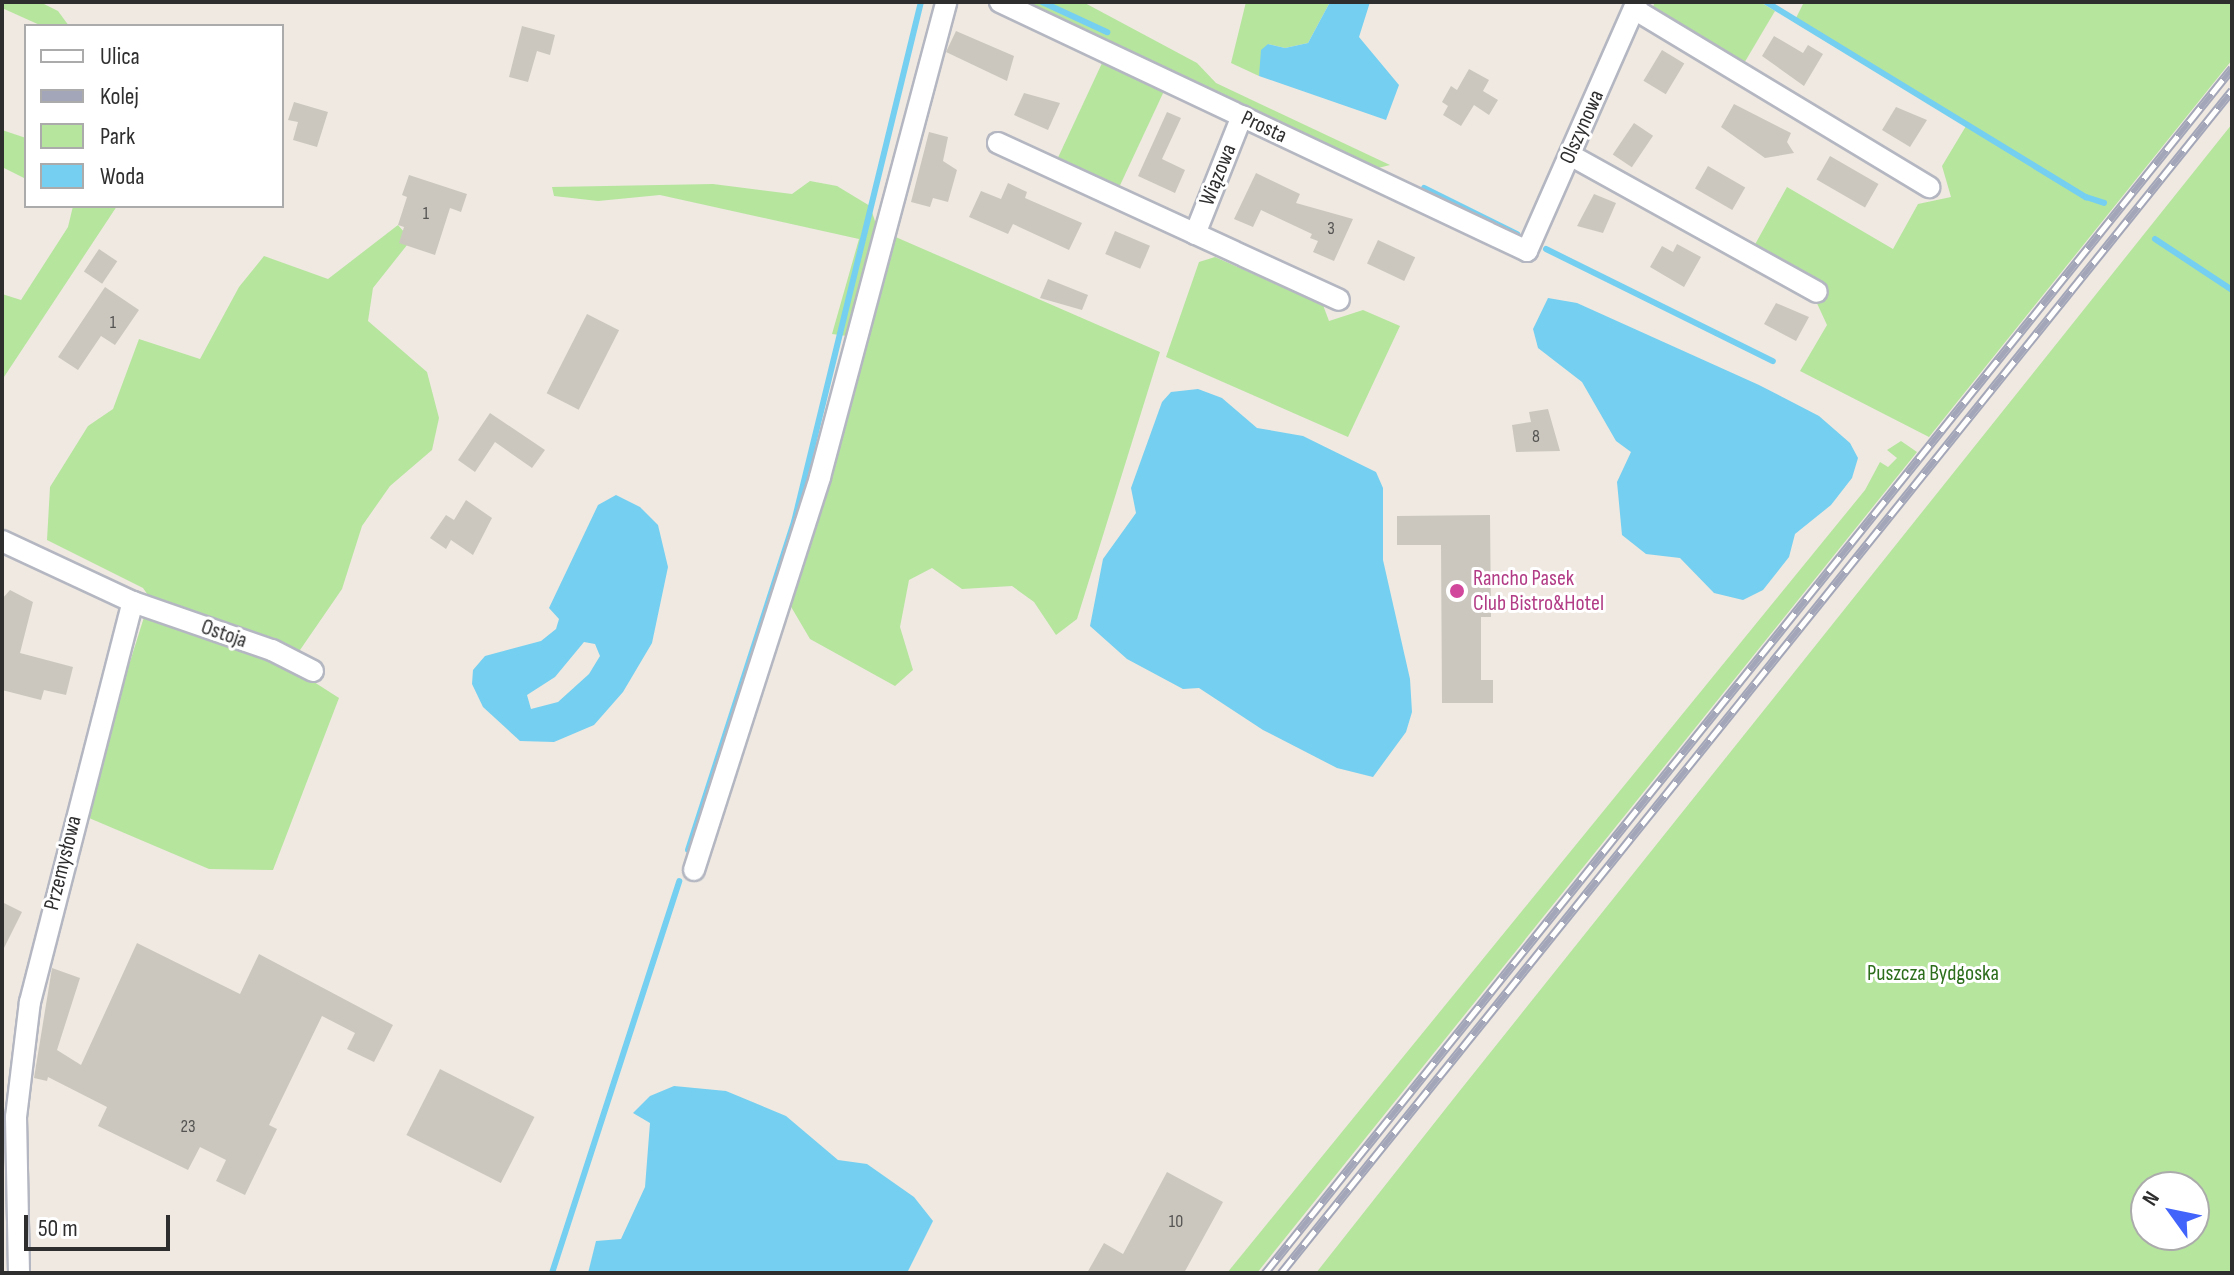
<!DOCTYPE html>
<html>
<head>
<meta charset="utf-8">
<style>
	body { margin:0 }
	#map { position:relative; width:2234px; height:1275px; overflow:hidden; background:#efe9e1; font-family:"Sofia Sans Condensed",sans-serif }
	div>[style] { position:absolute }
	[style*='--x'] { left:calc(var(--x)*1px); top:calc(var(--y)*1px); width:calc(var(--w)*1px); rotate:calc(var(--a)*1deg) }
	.green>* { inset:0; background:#b6e59e; transform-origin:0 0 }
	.water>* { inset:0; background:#75cff0 }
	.stream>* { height:6px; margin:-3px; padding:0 3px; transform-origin:3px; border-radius:3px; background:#75cff0 }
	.building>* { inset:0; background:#cbc7bf; transform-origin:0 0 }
	.roads { filter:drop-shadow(2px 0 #b4b7c1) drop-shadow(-2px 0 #b4b7c1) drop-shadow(0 2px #b4b7c1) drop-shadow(0 -2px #b4b7c1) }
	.street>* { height:20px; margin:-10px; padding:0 10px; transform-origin:10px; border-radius:10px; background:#fff }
	.rail>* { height:9px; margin-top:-4.5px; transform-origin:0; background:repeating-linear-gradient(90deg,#fff 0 18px,#a3a6b8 0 36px); box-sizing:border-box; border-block:2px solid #a3a6b8 }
	.dots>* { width:22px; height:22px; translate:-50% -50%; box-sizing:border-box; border:4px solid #fff; border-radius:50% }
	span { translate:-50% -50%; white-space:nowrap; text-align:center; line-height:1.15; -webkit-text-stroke:6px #fff; paint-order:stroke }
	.number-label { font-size:18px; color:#555452 }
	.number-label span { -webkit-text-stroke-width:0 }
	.street-label { font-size:22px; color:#2e2e2e }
	.hotel-label { font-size:22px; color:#b23c85 }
	.left { translate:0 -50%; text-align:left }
	.park-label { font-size:22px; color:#2c6e1b }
	.frame { position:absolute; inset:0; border:4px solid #2e2e2e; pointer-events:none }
	.legend { position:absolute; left:24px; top:24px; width:260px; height:184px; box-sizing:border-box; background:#fff; border:2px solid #ababab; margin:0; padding:10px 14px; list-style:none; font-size:24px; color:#2e2e2e }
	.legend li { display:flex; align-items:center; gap:16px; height:40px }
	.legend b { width:40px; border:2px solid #ababab }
	.north { position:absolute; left:2130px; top:1171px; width:80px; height:80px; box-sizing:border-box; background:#fff; border:2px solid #ababab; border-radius:50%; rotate:303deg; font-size:22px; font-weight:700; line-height:32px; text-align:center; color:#2e2e2e }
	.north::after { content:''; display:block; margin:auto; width:28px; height:36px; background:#4264fb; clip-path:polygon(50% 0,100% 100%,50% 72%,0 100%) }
	.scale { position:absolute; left:24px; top:1215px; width:146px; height:36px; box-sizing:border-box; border:4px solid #2e2e2e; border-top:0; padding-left:10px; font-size:24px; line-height:28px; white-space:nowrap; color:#2e2e2e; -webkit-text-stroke:6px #fff; paint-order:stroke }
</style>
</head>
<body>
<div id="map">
	<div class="green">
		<div style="clip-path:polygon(2px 2px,40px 2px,58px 11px,69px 26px,42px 26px,2px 8px)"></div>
		<div style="clip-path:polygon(1019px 2px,1083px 2px,1197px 63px,1216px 83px,1390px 165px,1374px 169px)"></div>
		<div style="clip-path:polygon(1246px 2px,1330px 2px,1308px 43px,1285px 48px,1268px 44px,1259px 76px,1231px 63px)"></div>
		<div style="clip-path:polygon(1655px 2px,1760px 2px,1775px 11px,1743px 65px,1651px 11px)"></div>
		<div style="clip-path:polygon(1804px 2px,2232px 2px,2232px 60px,1929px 437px,1800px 371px,1827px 325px,1815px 299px,1753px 248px,1787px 187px,1893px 249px,1918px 204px,1951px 197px,1942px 166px,1966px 126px,1794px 22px)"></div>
		<div style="left:1103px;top:61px;width:68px;height:108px;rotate:25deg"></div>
		<div style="clip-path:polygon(evenodd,2232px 124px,2232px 1273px,1316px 1273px,1458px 1093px,2232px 124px,2146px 1187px,2194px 1187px,2194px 1235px,2146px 1235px,2146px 1187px)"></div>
		<div style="clip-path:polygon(2px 130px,26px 138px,26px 179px,2px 167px)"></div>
		<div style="clip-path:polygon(810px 181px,837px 186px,870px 206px,876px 224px,847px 336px,832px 334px,859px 239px,660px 195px,598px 201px,554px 196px,552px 187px,713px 184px,792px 194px)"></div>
		<div style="clip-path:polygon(73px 206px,117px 206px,2px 380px,2px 294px,21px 300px,68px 227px)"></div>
		<div style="clip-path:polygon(398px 225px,411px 240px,373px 288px,368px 321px,427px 372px,439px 418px,432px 450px,390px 486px,362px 526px,342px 589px,289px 666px,339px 698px,273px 870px,209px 869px,82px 815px,150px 598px,143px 588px,47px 540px,50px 487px,88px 426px,113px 409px,139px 339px,200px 359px,239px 287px,264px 256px,328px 279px)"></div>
		<div style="clip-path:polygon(891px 235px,1160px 352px,1077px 619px,1056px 635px,1034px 602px,1012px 586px,962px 589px,932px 568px,909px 580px,900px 627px,913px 670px,895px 686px,810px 639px,790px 605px)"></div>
		<div style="clip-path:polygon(1215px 257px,1323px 305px,1329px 321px,1363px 310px,1400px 326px,1348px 437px,1166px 357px,1199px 262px)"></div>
		<div style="clip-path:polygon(1901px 441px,1917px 452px,1257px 1273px,1227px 1273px,1865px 490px,1880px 462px,1888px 467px,1897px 458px,1887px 450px)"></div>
	</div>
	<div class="water">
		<div style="clip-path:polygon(1330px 2px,1370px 2px,1359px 37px,1399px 85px,1386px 120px,1259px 76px,1261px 50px,1268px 44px,1285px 48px,1308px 43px)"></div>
		<div style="clip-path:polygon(1548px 298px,1577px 303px,1759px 385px,1819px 416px,1850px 443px,1858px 458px,1852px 478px,1831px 505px,1795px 534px,1789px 557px,1763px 590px,1743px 600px,1714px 593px,1680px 558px,1646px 554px,1622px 535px,1617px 482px,1631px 452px,1616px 441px,1582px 382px,1538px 348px,1533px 329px)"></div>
		<div style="clip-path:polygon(1198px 389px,1222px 398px,1257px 428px,1303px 436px,1376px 472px,1383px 488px,1383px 560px,1410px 679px,1412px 712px,1406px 732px,1373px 777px,1337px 768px,1263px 730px,1199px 688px,1183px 689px,1127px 659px,1090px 626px,1103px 559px,1136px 513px,1131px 488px,1162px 402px,1171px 392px)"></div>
		<div style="clip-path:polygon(evenodd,616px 495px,640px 507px,658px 525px,668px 567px,652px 643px,623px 692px,594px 725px,554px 742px,520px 741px,483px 707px,472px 684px,473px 670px,485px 656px,541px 641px,556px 629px,559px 619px,549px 608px,598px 505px,616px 495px,584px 642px,595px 644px,600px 656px,589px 674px,558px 702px,531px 709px,527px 695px,555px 677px,584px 642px)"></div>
		<div style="clip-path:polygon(674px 1086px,726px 1091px,786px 1116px,838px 1160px,867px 1164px,914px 1197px,933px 1221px,907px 1273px,588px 1273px,596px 1241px,621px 1239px,645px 1187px,650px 1123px,633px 1113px,650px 1096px)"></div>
	</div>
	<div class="stream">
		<div style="--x:1042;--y:2;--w:72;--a:24.8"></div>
		<div style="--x:1766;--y:2;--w:375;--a:31.4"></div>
		<div style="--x:2086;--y:197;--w:19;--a:18"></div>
		<div style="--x:1424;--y:188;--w:104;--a:26.3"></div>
		<div style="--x:2155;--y:239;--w:92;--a:33.5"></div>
		<div style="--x:1546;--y:249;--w:253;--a:26.3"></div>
		<div style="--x:688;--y:850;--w:345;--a:-72.1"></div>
		<div style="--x:794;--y:522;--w:535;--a:-76.28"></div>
		<div style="--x:552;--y:1273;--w:412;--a:-72"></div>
	</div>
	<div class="building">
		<div style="clip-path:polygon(522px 26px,555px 35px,550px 55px,537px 51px,528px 82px,509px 77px)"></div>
		<div style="clip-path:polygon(956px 31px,1014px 56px,1007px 81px,946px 52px)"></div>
		<div style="clip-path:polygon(1774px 36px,1803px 53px,1808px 45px,1823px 54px,1804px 86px,1762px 56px)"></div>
		<div style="left:1662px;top:50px;width:26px;height:36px;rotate:31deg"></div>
		<div style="clip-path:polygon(1469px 69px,1489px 80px,1483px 91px,1498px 100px,1489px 115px,1474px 105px,1461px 126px,1443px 115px,1448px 106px,1442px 102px,1451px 86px,1457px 90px)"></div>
		<div style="clip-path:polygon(1024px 93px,1060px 103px,1048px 130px,1014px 115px)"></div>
		<div style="clip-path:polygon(294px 102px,328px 112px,317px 147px,293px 140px,298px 122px,288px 120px)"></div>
		<div style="clip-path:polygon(1734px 104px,1791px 133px,1787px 142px,1794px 153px,1765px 158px,1721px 127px)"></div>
		<div style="clip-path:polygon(1896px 107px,1927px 120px,1910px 147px,1882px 130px)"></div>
		<div style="clip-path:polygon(1167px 112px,1181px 118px,1162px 159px,1185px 170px,1175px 193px,1138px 176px)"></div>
		<div style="left:1634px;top:123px;width:23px;height:38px;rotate:34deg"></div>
		<div style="clip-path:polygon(929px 132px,948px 137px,943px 161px,957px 170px,948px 202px,933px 198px,930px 207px,911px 202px)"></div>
		<div style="left:1830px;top:156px;width:56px;height:27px;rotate:30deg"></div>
		<div style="left:1708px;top:166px;width:43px;height:26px;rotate:30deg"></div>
		<div style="clip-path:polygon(1256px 173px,1300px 194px,1296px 203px,1353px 219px,1334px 261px,1313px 252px,1318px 241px,1310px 238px,1312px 234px,1261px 210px,1253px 227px,1234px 219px)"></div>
		<div style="clip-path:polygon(409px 175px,467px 194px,461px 212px,450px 208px,435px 255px,399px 243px,404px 227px,398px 225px,407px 197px,402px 195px)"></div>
		<div style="clip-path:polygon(1008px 183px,1027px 192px,1025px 198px,1082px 223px,1069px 250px,1013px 224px,1008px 234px,969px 217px,981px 191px,1001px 199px)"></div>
		<div style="clip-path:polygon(1594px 194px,1616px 203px,1603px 233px,1577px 226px)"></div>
		<div style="left:1115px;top:231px;width:38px;height:25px;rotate:23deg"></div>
		<div style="left:1378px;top:240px;width:41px;height:26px;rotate:25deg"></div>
		<div style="clip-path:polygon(1677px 244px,1701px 257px,1684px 287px,1650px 267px,1662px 246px,1673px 252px)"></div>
		<div style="left:99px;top:249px;width:22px;height:27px;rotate:34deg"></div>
		<div style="clip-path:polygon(1048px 279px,1088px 295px,1082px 310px,1040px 298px)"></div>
		<div style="clip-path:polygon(105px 287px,139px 310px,115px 345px,101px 336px,78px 370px,58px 357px)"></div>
		<div style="clip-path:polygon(1776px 303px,1809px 317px,1796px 341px,1764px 324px)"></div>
		<div style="left:587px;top:314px;width:36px;height:89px;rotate:27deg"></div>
		<div style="clip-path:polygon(1548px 409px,1560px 451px,1516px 452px,1512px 425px,1531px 422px,1529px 412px)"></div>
		<div style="clip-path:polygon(490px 413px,545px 450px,532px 468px,495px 442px,475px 472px,458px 460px)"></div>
		<div style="clip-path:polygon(466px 500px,492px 518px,473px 555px,451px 540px,446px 549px,430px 538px,446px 515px,454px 520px)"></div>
		<div style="clip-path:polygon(1490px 515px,1491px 617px,1481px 617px,1481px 680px,1493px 680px,1493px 703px,1442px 703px,1441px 545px,1397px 545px,1397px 516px)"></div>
		<div style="clip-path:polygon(10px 590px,33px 602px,20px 653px,73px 667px,66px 695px,44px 690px,41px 700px,2px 690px,2px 599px)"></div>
		<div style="clip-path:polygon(2px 902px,22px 912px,2px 952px)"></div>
		<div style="clip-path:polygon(137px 943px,240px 994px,259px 954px,393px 1025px,374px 1062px,347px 1049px,355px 1033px,322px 1016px,269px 1125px,277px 1129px,245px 1195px,216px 1181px,226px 1160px,200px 1147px,188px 1170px,98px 1126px,107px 1107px,48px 1077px,47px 1081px,34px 1078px,52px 968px,80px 978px,57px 1050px,81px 1065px)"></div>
		<div style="left:440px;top:1069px;width:106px;height:74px;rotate:27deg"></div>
		<div style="clip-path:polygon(1167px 1172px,1223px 1202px,1184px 1273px,1087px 1273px,1104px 1243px,1123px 1254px)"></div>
	</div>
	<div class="roads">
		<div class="street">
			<div style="--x:1000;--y:2;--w:583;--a:25.29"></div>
			<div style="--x:1527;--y:251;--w:272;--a:-66.2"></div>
			<div style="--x:1634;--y:9;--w:345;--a:31.1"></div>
			<div style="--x:998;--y:143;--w:375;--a:24.7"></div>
			<div style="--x:1570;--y:155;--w:282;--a:29"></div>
			<div style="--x:1195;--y:234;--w:127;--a:-68.3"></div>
			<div style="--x:2;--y:541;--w:145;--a:25"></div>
			<div style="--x:133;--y:602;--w:147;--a:19.1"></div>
			<div style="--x:272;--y:650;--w:46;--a:27.1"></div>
			<div style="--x:694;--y:870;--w:413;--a:-72.2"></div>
			<div style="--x:820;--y:477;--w:491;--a:-75.1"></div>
			<div style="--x:19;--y:1273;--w:156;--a:-91.1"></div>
			<div style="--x:16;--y:1117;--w:116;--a:-83.1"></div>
			<div style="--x:30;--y:1002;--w:413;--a:-75.6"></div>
		</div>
	</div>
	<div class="rail">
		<div style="--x:1265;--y:1273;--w:1545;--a:-51.25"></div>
		<div style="--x:1281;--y:1273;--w:1518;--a:-51.2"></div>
	</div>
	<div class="dots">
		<div style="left:1457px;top:591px;background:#d1479c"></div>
	</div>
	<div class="number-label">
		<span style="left:426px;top:214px">1</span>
		<span style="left:1331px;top:229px">3</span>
		<span style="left:113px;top:323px">1</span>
		<span style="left:1536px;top:437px">8</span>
		<span style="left:188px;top:1127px">23</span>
		<span style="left:1176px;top:1222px">10</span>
	</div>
	<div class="street-label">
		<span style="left:1264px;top:127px;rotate:25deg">Prosta</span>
		<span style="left:1582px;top:127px;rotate:-66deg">Olszynowa</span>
		<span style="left:1218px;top:175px;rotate:-68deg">Wiązowa</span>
		<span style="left:224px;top:634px;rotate:19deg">Ostoja</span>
		<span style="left:63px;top:863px;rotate:-76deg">Przemysłowa</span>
	</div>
	<div class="hotel-label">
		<span class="left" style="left:1473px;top:591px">Rancho Pasek<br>Club Bistro&amp;Hotel</span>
	</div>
	<div class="park-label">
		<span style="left:1933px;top:974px">Puszcza Bydgoska</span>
	</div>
	<div class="frame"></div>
	<ul class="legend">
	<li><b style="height:10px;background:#fff"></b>Ulica</li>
	<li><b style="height:10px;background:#a3a6b8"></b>Kolej</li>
	<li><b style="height:22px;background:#b6e59e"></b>Park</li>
	<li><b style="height:22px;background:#75cff0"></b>Woda</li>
	</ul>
	<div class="north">N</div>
	<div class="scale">50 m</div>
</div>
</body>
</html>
